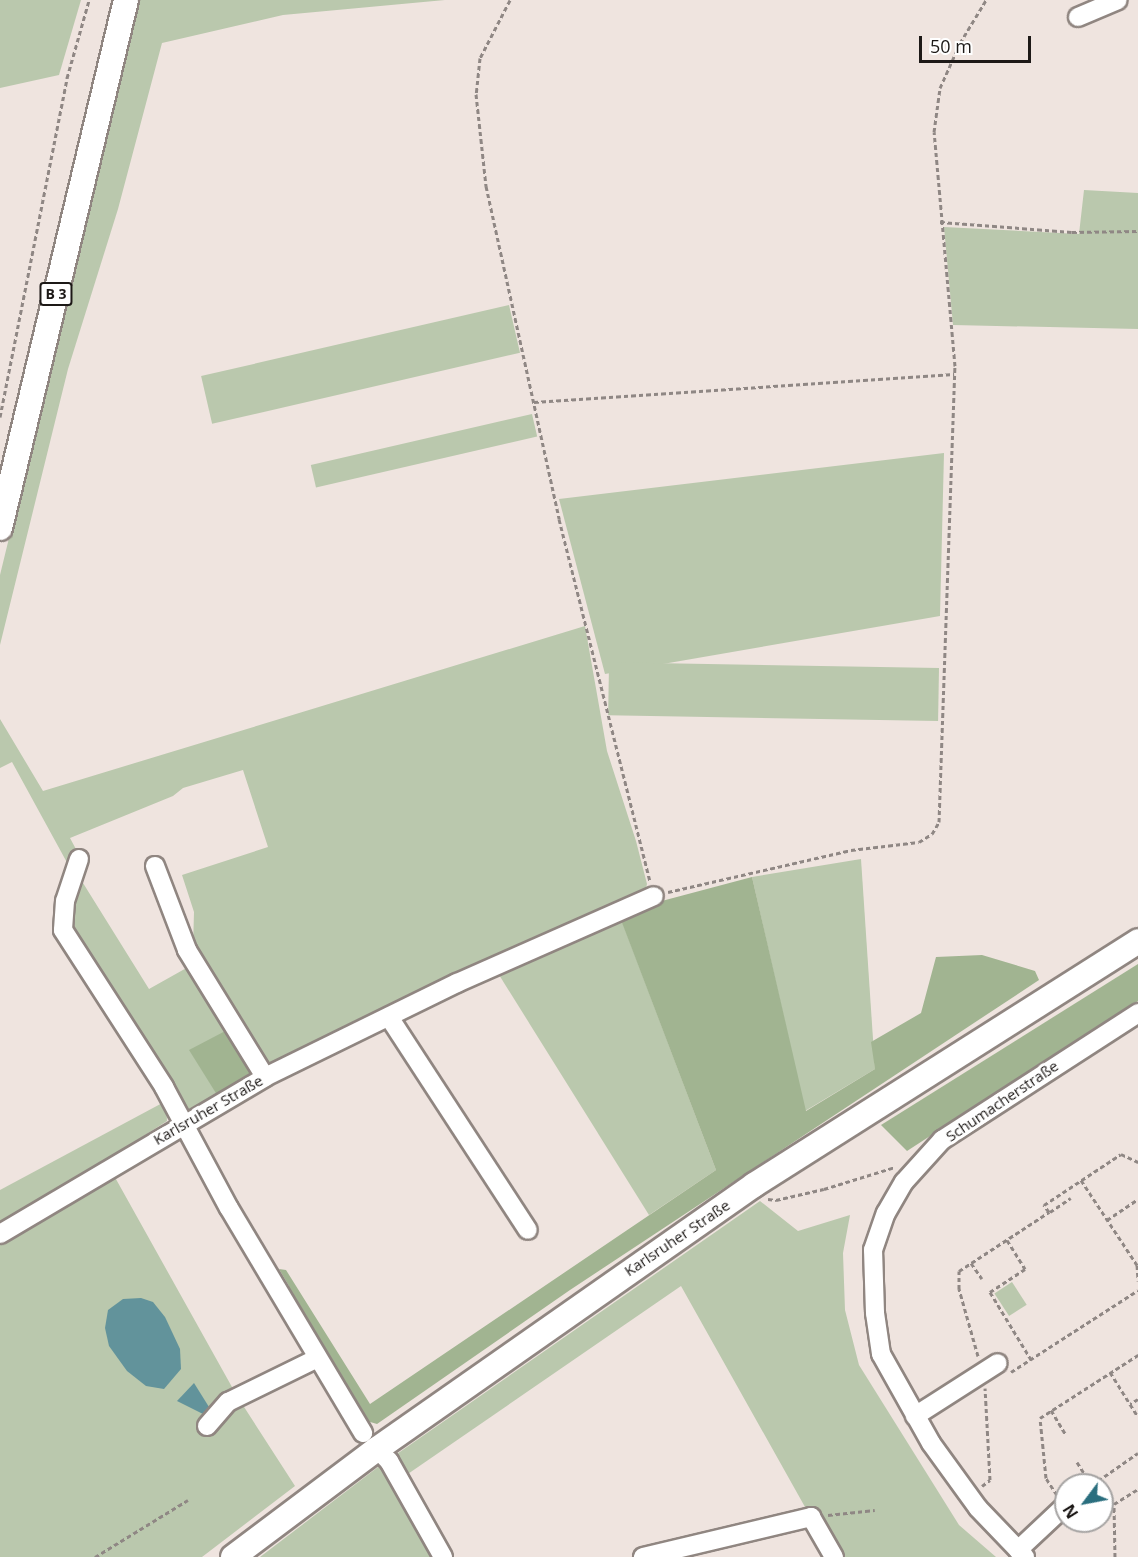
<!DOCTYPE html>
<html>
<head>
<meta charset="utf-8">
<style>
	body { margin:0 }
	#map { position:relative; width:1138px; height:1557px; overflow:hidden; background:#efe4df; font-family:"Open Sans",sans-serif }
	div>[style] { position:absolute }
	[style*='--x'] { left:calc(var(--x)*1px); top:calc(var(--y)*1px); width:calc(var(--w)*1px); rotate:calc(var(--a)*1deg) }
	.green>* { inset:0; background:#bac8ad; transform-origin:0 0 }
	.forest>* { inset:0; background:#a1b491 }
	.water>* { inset:0; background:#62939b }
	.path>* { height:3px; margin-top:-1.5px; transform-origin:0; background:repeating-linear-gradient(90deg,#8f8784 0 4.5px,transparent 0 7.5px) }
	.roads { filter:drop-shadow(2px 0 #908681) drop-shadow(-2px 0 #908681) drop-shadow(0 2px #908681) drop-shadow(0 -2px #908681) }
	.minor>* { height:18px; margin:-9px; padding:0 9px; transform-origin:9px; border-radius:9px; background:#fff }
	.major>* { height:24px; margin:-12px; padding:0 12px; transform-origin:12px; border-radius:12px; background:#fff }
	span { translate:-50% -50%; white-space:nowrap; text-align:center; line-height:1.15; -webkit-text-stroke:6px #fff; paint-order:stroke }
	.shield-label span { padding:2px 4px; background:#fff; border:2px solid; border-radius:4px; -webkit-text-stroke-width:0 }
	.shield-label { font-size:14px; color:#1d1917; font-weight:700 }
	.street-label { font-size:15px; color:#1d1917 }
	.north { position:absolute; left:1054px; top:1473px; width:60px; height:60px; box-sizing:border-box; background:#fff; border:2px solid #a5a3a2; border-radius:50%; rotate:238deg; font-size:16px; font-weight:700; line-height:24px; text-align:center; color:#1d1917 }
	.north::after { content:''; display:block; margin:auto; width:21px; height:27px; background:#2a6e7e; clip-path:polygon(50% 0,100% 100%,50% 72%,0 100%) }
	.scale { position:absolute; left:919px; top:36px; width:112px; height:27px; box-sizing:border-box; border:3px solid #1d1917; border-top:0; padding-left:8px; font-size:18px; line-height:21px; white-space:nowrap; color:#1d1917; -webkit-text-stroke:4px #fff; paint-order:stroke }
</style>
</head>
<body>
<div id="map">
	<div class="green">
		<div style="clip-path:polygon(0 0,81px 0,59px 75px,0 88px)"></div>
		<div style="clip-path:polygon(140px 0,445px 0,283px 15px,162px 43px,118px 209px,68px 369px,0 645px,0 575px)"></div>
		<div style="clip-path:polygon(1084px 190px,1138px 193px,1138px 329px,953px 325px,944px 227px,1079px 234px)"></div>
		<div style="left:509px;top:305px;width:49px;height:316px;rotate:77deg"></div>
		<div style="left:532px;top:414px;width:23px;height:227px;rotate:77deg"></div>
		<div style="clip-path:polygon(944px 453px,940px 616px,605px 674px,559px 499px)"></div>
		<div style="clip-path:polygon(585px 626px,607px 751px,636px 841px,647px 884px,645px 892px,271px 1067px,262px 1063px,193px 948px,194px 912px,182px 875px,268px 847px,243px 770px,183px 788px,173px 796px,70px 838px,78px 853px,70px 868px,12px 762px,0 768px,0 719px,43px 791px)"></div>
		<div style="left:939px;top:668px;width:53px;height:330px;rotate:91deg"></div>
		<div style="clip-path:polygon(861px 859px,875px 1069px,805px 1111px,752px 877px)"></div>
		<div style="clip-path:polygon(78px 875px,149px 989px,190px 966px,231px 1028px,219px 1098px,194px 1112px,182px 1111px,69px 930px)"></div>
		<div style="clip-path:polygon(620px 916px,716px 1170px,649px 1215px,496px 970px)"></div>
		<div style="clip-path:polygon(166px 1101px,167px 1121px,0 1228px,0 1190px)"></div>
		<div style="clip-path:polygon(112px 1172px,237px 1396px,295px 1486px,202px 1557px,0 1557px,0 1240px)"></div>
		<div style="clip-path:polygon(760px 1201px,798px 1231px,850px 1215px,843px 1253px,845px 1310px,859px 1365px,959px 1525px,996px 1557px,839px 1557px,812px 1506px,805px 1507px,681px 1286px,402px 1478px,394px 1456px)"></div>
		<div style="left:1012px;top:1282px;width:27px;height:21px;rotate:57deg"></div>
		<div style="clip-path:polygon(382px 1464px,435px 1557px,260px 1557px)"></div>
	</div>
	<div class="forest">
		<div style="clip-path:polygon(752px 877px,806px 1111px,875px 1069px,871px 1042px,921px 1013px,936px 957px,982px 955px,1035px 971px,1039px 980px,570px 1290px,377px 1424px,360px 1419px,282px 1291px,289px 1286px,279px 1269px,286px 1270px,370px 1404px,716px 1170px,621px 920px,658px 902px)"></div>
		<div style="clip-path:polygon(1138px 964px,1138px 1001px,907px 1151px,881px 1125px)"></div>
		<div style="clip-path:polygon(231px 1028px,252px 1065px,248px 1083px,219px 1098px,189px 1050px)"></div>
	</div>
	<div class="water">
		<div style="clip-path:polygon(141px 1298px,153px 1302px,165px 1317px,180px 1349px,181px 1369px,164px 1389px,146px 1386px,127px 1371px,109px 1346px,105px 1328px,108px 1310px,123px 1299px)"></div>
		<div style="clip-path:polygon(194px 1383px,209px 1407px,207px 1416px,177px 1401px)"></div>
	</div>
	<div class="path">
		<div style="--x:510;--y:0;--w:65;--a:117.3"></div>
		<div style="--x:480;--y:58;--w:36;--a:96"></div>
		<div style="--x:476;--y:94;--w:93;--a:83.8"></div>
		<div style="--x:486;--y:186;--w:341;--a:77.6"></div>
		<div style="--x:559;--y:519;--w:373;--a:75.9"></div>
		<div style="--x:940;--y:222;--w:132;--a:4.3"></div>
		<div style="--x:1072;--y:232;--w:66;--a:-0.9"></div>
		<div style="--x:534;--y:402;--w:421;--a:-3.8"></div>
		<div style="--x:0;--y:417;--w:346;--a:-78.8"></div>
		<div style="--x:67;--y:78;--w:81;--a:-74.2"></div>
		<div style="--x:668;--y:892;--w:188;--a:-12.9"></div>
		<div style="--x:851;--y:850;--w:68;--a:-6.7"></div>
		<div style="--x:919;--y:842;--w:15;--a:-32"></div>
		<div style="--x:932;--y:834;--w:14;--a:-60"></div>
		<div style="--x:939;--y:822;--w:456;--a:-88"></div>
		<div style="--x:955;--y:366;--w:235;--a:-95.1"></div>
		<div style="--x:934;--y:132;--w:44;--a:-82.2"></div>
		<div style="--x:940;--y:88;--w:49;--a:-66"></div>
		<div style="--x:960;--y:43;--w:50;--a:-58.8"></div>
		<div style="--x:1081;--y:1180;--w:102;--a:56.6"></div>
		<div style="--x:1137;--y:1265;--w:16;--a:86"></div>
		<div style="--x:768;--y:1199;--w:8;--a:7"></div>
		<div style="--x:776;--y:1200;--w:49;--a:-12.9"></div>
		<div style="--x:824;--y:1189;--w:74;--a:-17.2"></div>
		<div style="--x:1050;--y:1212;--w:25;--a:-34"></div>
		<div style="--x:1107;--y:1220;--w:37;--a:-34"></div>
		<div style="--x:1007;--y:1240;--w:34;--a:58"></div>
		<div style="--x:1025;--y:1269;--w:42;--a:146.7"></div>
		<div style="--x:990;--y:1292;--w:81;--a:58.7"></div>
		<div style="--x:971;--y:1263;--w:19;--a:55"></div>
		<div style="--x:978;--y:1356;--w:70;--a:-105.8"></div>
		<div style="--x:959;--y:1289;--w:18;--a:-90"></div>
		<div style="--x:959;--y:1271;--w:108;--a:-33.2"></div>
		<div style="--x:1049;--y:1212;--w:9;--a:-126"></div>
		<div style="--x:1044;--y:1205;--w:92;--a:-33.5"></div>
		<div style="--x:1121;--y:1154;--w:19;--a:25"></div>
		<div style="--x:1011;--y:1372;--w:151;--a:-32.8"></div>
		<div style="--x:1110;--y:1372;--w:38;--a:58"></div>
		<div style="--x:1138;--y:1399;--w:9;--a:148"></div>
		<div style="--x:1130;--y:1404;--w:15;--a:58"></div>
		<div style="--x:1051;--y:1410;--w:29;--a:59"></div>
		<div style="--x:1077;--y:1462;--w:25;--a:58"></div>
		<div style="--x:1092;--y:1485;--w:56;--a:-34.8"></div>
		<div style="--x:982;--y:1486;--w:10;--a:-37"></div>
		<div style="--x:990;--y:1480;--w:92;--a:-93.1"></div>
		<div style="--x:1102;--y:1493;--w:16;--a:43"></div>
		<div style="--x:1057;--y:1495;--w:20;--a:-123"></div>
		<div style="--x:1046;--y:1478;--w:60;--a:-95.7"></div>
		<div style="--x:1040;--y:1418;--w:117;--a:-32.7"></div>
		<div style="--x:828;--y:1515;--w:47;--a:-6.1"></div>
		<div style="--x:95;--y:1557;--w:109;--a:-31.5"></div>
		<div style="--x:1115;--y:1557;--w:53;--a:-91.1"></div>
		<div style="--x:1114;--y:1504;--w:28;--a:-32"></div>
	</div>
	<div class="roads">
		<div class="minor">
			<div style="--x:1078;--y:17;--w:43;--a:-23"></div>
			<div style="--x:79;--y:859;--w:44;--a:108.4"></div>
			<div style="--x:65;--y:901;--w:29;--a:94"></div>
			<div style="--x:63;--y:930;--w:187;--a:57.2"></div>
			<div style="--x:164;--y:1087;--w:137;--a:61.8"></div>
			<div style="--x:229;--y:1208;--w:262;--a:59.2"></div>
			<div style="--x:155;--y:866;--w:90;--a:69.1"></div>
			<div style="--x:187;--y:950;--w:149;--a:58.4"></div>
			<div style="--x:389;--y:1017;--w:254;--a:56.9"></div>
			<div style="--x:0;--y:1234;--w:308;--a:-30.6"></div>
			<div style="--x:265;--y:1077;--w:214;--a:-26.1"></div>
			<div style="--x:457;--y:983;--w:215;--a:-23.8"></div>
			<div style="--x:915;--y:1416;--w:98;--a:-32.6"></div>
			<div style="--x:207;--y:1426;--w:32;--a:-49"></div>
			<div style="--x:228;--y:1402;--w:100;--a:-26.1"></div>
			<div style="--x:377;--y:1449;--w:17;--a:45"></div>
			<div style="--x:389;--y:1461;--w:110;--a:60.6"></div>
			<div style="--x:1018;--y:1550;--w:66;--a:-43.2"></div>
			<div style="--x:643;--y:1557;--w:173;--a:-13.4"></div>
			<div style="--x:811;--y:1517;--w:46;--a:60.1"></div>
			<div style="--x:1025;--y:1557;--w:68;--a:-133.8"></div>
			<div style="--x:978;--y:1508;--w:80;--a:-125.9"></div>
			<div style="--x:931;--y:1443;--w:102;--a:-119.3"></div>
			<div style="--x:881;--y:1354;--w:41;--a:-98.3"></div>
			<div style="--x:875;--y:1313;--w:63;--a:-91.8"></div>
			<div style="--x:873;--y:1250;--w:39;--a:-71"></div>
			<div style="--x:886;--y:1213;--w:36;--a:-60"></div>
			<div style="--x:904;--y:1182;--w:57;--a:-47.9"></div>
			<div style="--x:942;--y:1140;--w:234;--a:-32.9"></div>
		</div>
		<div class="major">
			<div style="--x:0;--y:528;--w:543;--a:-76.58"></div>
			<div style="--x:233;--y:1557;--w:180;--a:-36.9"></div>
			<div style="--x:377;--y:1449;--w:460;--a:-35"></div>
			<div style="--x:754;--y:1185;--w:455;--a:-32.4"></div>
		</div>
	</div>
	<div class="shield-label">
		<span style="left:56px;top:294px">B 3</span>
	</div>
	<div class="street-label">
		<span style="left:1002px;top:1101px;rotate:-34deg">Schumacherstraße</span>
		<span style="left:208px;top:1110px;rotate:-30deg">Karlsruher Straße</span>
		<span style="left:677px;top:1238px;rotate:-34deg">Karlsruher Straße</span>
	</div>
	<div class="north">N</div>
	<div class="scale">50 m</div>
</div>
</body>
</html>
